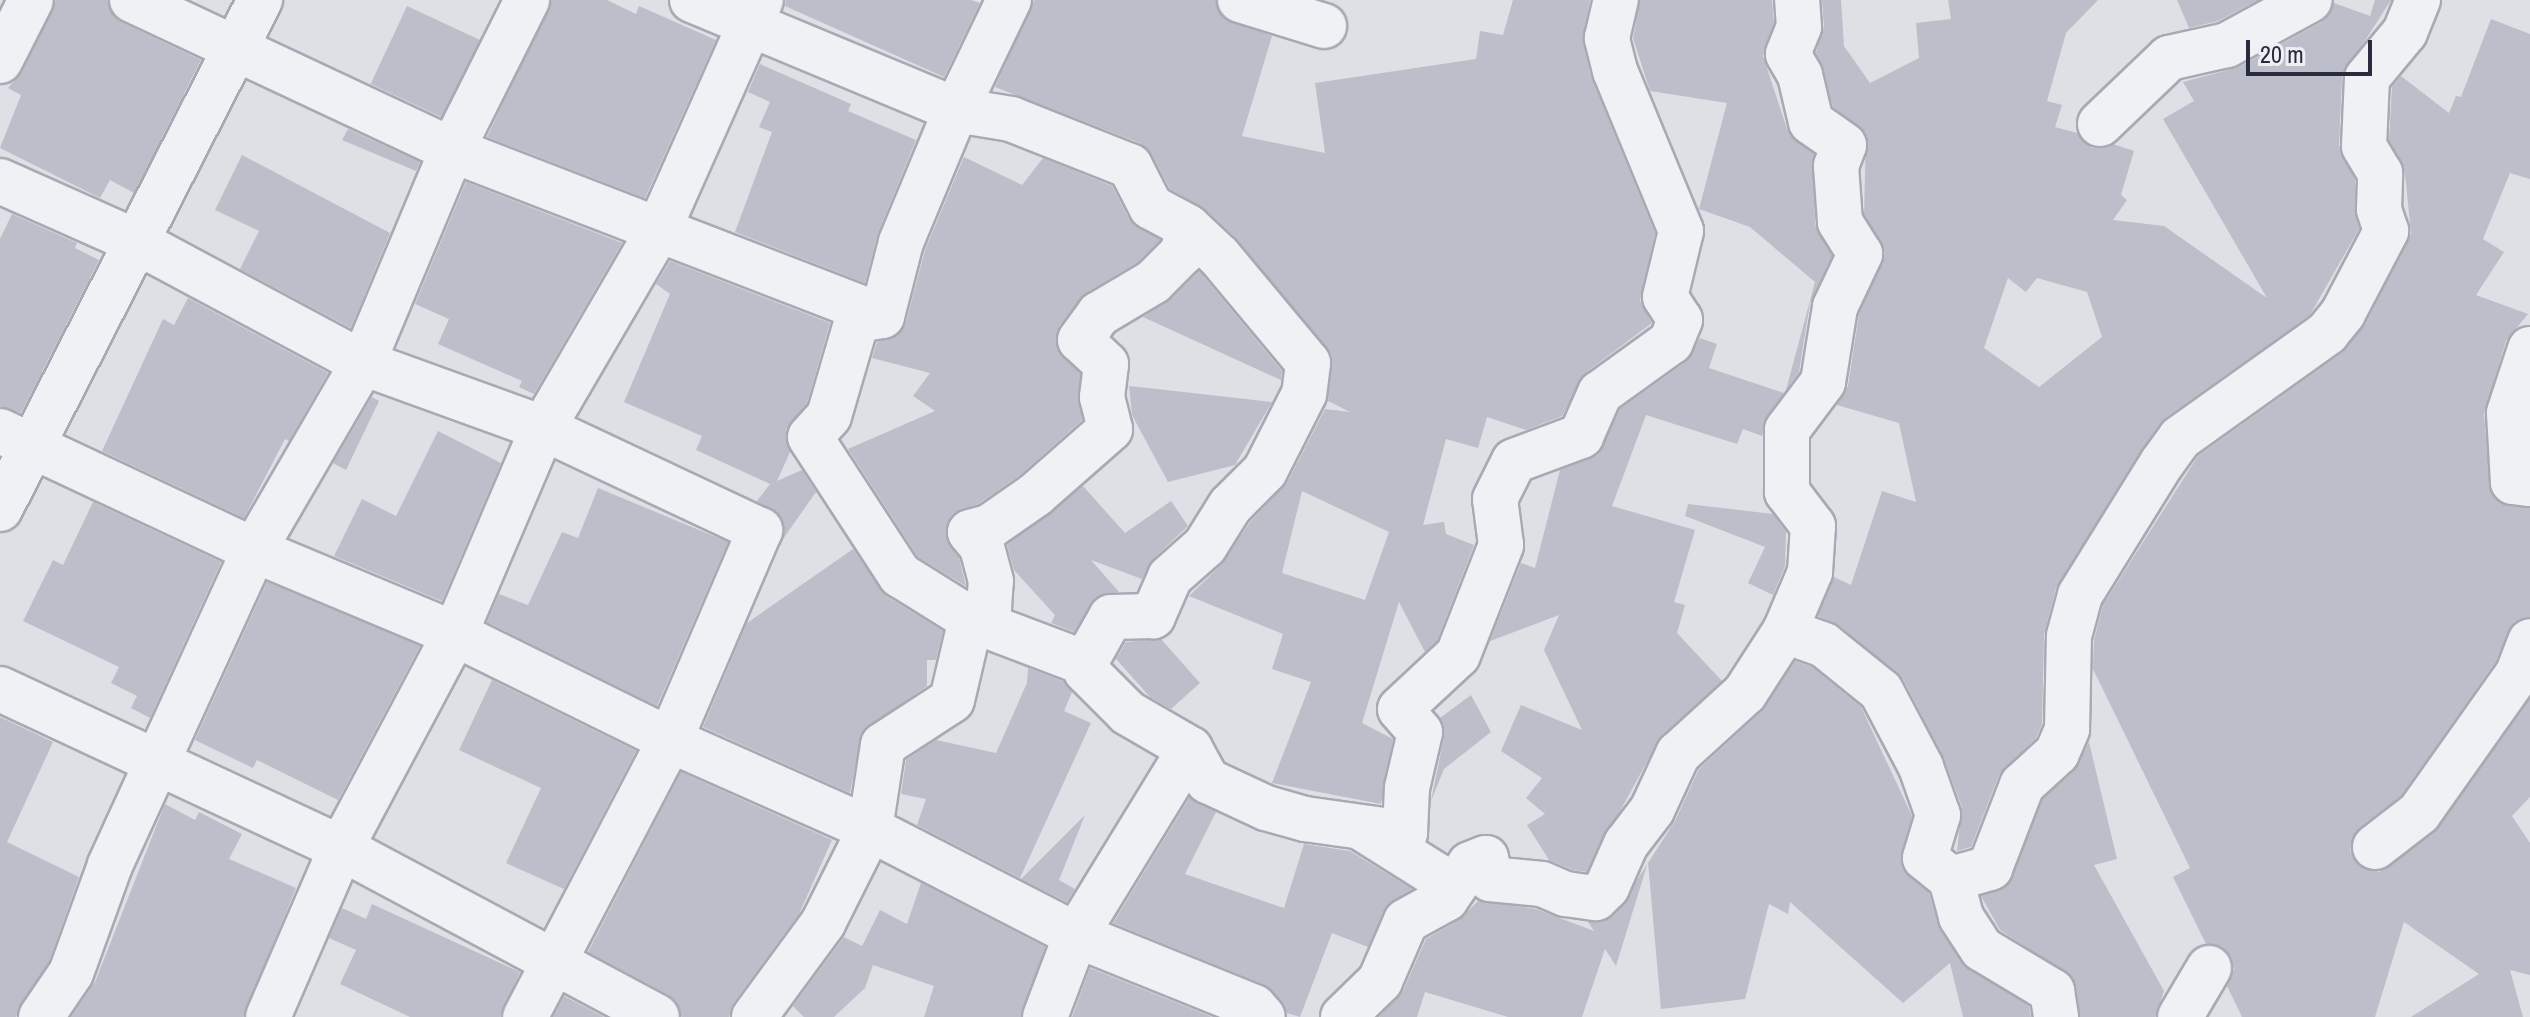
<!DOCTYPE html>
<html>
<head>
<meta charset="utf-8">
<style>
	body { margin:0 }
	#map { position:relative; width:2530px; height:1017px; overflow:hidden; background:#dee0e6; font-family:"Archivo Narrow",sans-serif }
	div>[style] { position:absolute }
	[style*='--x'] { left:calc(var(--x)*1px); top:calc(var(--y)*1px); width:calc(var(--w)*1px); rotate:calc(var(--a)*1deg) }
	.building>* { inset:0; background:#bcbec9; transform-origin:0 0 }
	.roads { filter:drop-shadow(2px 0 #a7aab3) drop-shadow(-2px 0 #a7aab3) drop-shadow(0 2px #a7aab3) drop-shadow(0 -2px #a7aab3) }
	.minor>* { height:44px; margin:-22px; padding:0 22px; transform-origin:22px; border-radius:22px; background:#f0f1f5 }
	span { translate:-50% -50%; white-space:nowrap; text-align:center; line-height:1.15; -webkit-text-stroke:6px #edeff4; paint-order:stroke }
	.scale { position:absolute; left:2246px; top:40px; width:126px; height:36px; box-sizing:border-box; border:4px solid #282c3c; border-top:0; padding-left:10px; font-size:24px; line-height:28px; white-space:nowrap; color:#282c3c; -webkit-text-stroke:6px #edeff4; paint-order:stroke }
</style>
</head>
<body>
<div id="map">
	<div class="building">
		<div style="clip-path:polygon(56px 0,107px 0,121px 22px,201px 60px,134px 193px,110px 180px,100px 198px,0 148px,21px 95px,8px 88px,22px 72px)"></div>
		<div style="clip-path:polygon(552px 0,607px 0,636px 14px,639px 6px,716px 40px,645px 198px,487px 137px)"></div>
		<div style="clip-path:polygon(786px 0,971px 0,980px 3px,944px 77px,785px 6px)"></div>
		<div style="clip-path:polygon(evenodd,1034px 0,1216px 0,1222px 17px,1272px 36px,1242px 136px,1325px 153px,1315px 83px,1476px 59px,1480px 31px,1503px 35px,1513px 0,1590px 0,1583px 43px,1591px 77px,1655px 233px,1640px 301px,1652px 323px,1585px 373px,1562px 416px,1526px 430px,1487px 417px,1478px 448px,1446px 439px,1423px 525px,1444px 522px,1446px 534px,1474px 545px,1437px 641px,1425px 652px,1399px 602px,1362px 723px,1393px 739px,1381px 804px,1272px 783px,1311px 682px,1272px 669px,1283px 634px,1189px 596px,1222px 564px,1250px 522px,1287px 483px,1325px 409px,1350px 412px,1328px 401px,1332px 355px,1236px 238px,1204px 208px,1170px 189px,1152px 155px,1140px 143px,995px 87px,1034px 0,1302px 491px,1389px 532px,1365px 600px,1282px 573px,1302px 491px)"></div>
		<div style="clip-path:polygon(1640px 0,1772px 0,1774px 23px,1763px 56px,1787px 129px,1814px 154px,1815px 224px,1832px 256px,1810px 303px,1799px 372px,1786px 390px,1815px 282px,1750px 227px,1699px 209px,1727px 103px,1650px 91px,1633px 38px)"></div>
		<div style="clip-path:polygon(evenodd,1822px 0,1841px 0,1844px 46px,1870px 83px,1919px 58px,1916px 23px,1951px 19px,1948px 0,2098px 0,2066px 33px,2047px 101px,2062px 105px,2055px 127px,2077px 133px,2092px 148px,2113px 144px,2134px 151px,2121px 195px,2127px 200px,2113px 220px,2164px 226px,2267px 298px,2163px 119px,2194px 101px,2183px 82px,2239px 67px,2322px 22px,2334px 3px,2370px 16px,2375px 0,2391px 0,2342px 77px,2339px 145px,2355px 180px,2359px 229px,2310px 315px,2165px 418px,2141px 450px,2056px 588px,2044px 635px,2042px 724px,2036px 738px,1999px 775px,1971px 847px,1957px 851px,1962px 807px,1943px 756px,1903px 679px,1840px 626px,1818px 616px,1834px 577px,1851px 585px,1882px 491px,1916px 502px,1899px 423px,1837px 405px,1848px 386px,1859px 314px,1885px 253px,1864px 214px,1866px 133px,1833px 107px,1816px 52px,1824px 26px,1822px 0,2008px 278px,2026px 292px,2037px 278px,2087px 292px,2102px 337px,2039px 387px,1984px 348px,2008px 278px)"></div>
		<div style="clip-path:polygon(2177px 0,2258px 0,2218px 21px,2189px 28px)"></div>
		<div style="left:407px;top:6px;width:80px;height:86px;rotate:25deg"></div>
		<div style="clip-path:polygon(2491px 19px,2530px 34px,2530px 179px,2510px 173px,2483px 239px,2504px 252px,2476px 295px,2528px 314px,2506px 341px,2484px 414px,2491px 494px,2500px 503px,2530px 508px,2530px 617px,2514px 622px,2496px 661px,2401px 796px,2359px 828px,2350px 850px,2356px 863px,2379px 872px,2434px 833px,2530px 699px,2530px 797px,2512px 816px,2530px 843px,2530px 975px,2510px 970px,2523px 1017px,2411px 1017px,2479px 974px,2404px 922px,2375px 1017px,2242px 1017px,2227px 986px,2234px 969px,2231px 956px,2221px 946px,2206px 944px,2173px 877px,2190px 868px,2093px 669px,2094px 640px,2103px 605px,2198px 456px,2342px 353px,2365px 325px,2411px 234px,2405px 173px,2389px 140px,2392px 87px,2401px 76px,2449px 113px,2456px 96px,2461px 97px)"></div>
		<div style="clip-path:polygon(760px 64px,851px 104px,848px 111px,916px 140px,878px 233px,865px 283px,735px 232px,772px 132px,759px 127px,770px 102px,748px 92px)"></div>
		<div style="clip-path:polygon(348px 129px,420px 162px,416px 171px,342px 140px)"></div>
		<div style="clip-path:polygon(242px 155px,390px 233px,351px 328px,240px 269px,259px 231px,215px 210px)"></div>
		<div style="clip-path:polygon(964px 157px,1022px 185px,1043px 158px,1112px 186px,1129px 219px,1160px 240px,1138px 262px,1086px 293px,1059px 326px,1057px 349px,1080px 374px,1082px 420px,1020px 475px,978px 504px,953px 513px,947px 523px,946px 537px,959px 558px,966px 586px,918px 557px,848px 449px,935px 411px,913px 396px,930px 373px,872px 358px,877px 342px,897px 336px,905px 326px,925px 250px)"></div>
		<div style="clip-path:polygon(466px 182px,622px 243px,534px 394px,519px 387px,522px 381px,438px 344px,449px 319px,415px 304px)"></div>
		<div style="clip-path:polygon(12px 214px,77px 243px,75px 248px,99px 260px,21px 413px,0 406px,0 239px)"></div>
		<div style="clip-path:polygon(670px 261px,830px 323px,807px 403px,786px 429px,790px 452px,777px 481px,802px 470px,816px 492px,783px 539px,781px 516px,757px 501px,770px 484px,696px 450px,702px 436px,624px 402px,670px 294px,656px 284px)"></div>
		<div style="clip-path:polygon(1199px 271px,1282px 371px,1281px 380px,1143px 317px,1170px 300px)"></div>
		<div style="clip-path:polygon(188px 298px,328px 373px,289px 441px,285px 439px,244px 518px,102px 451px,163px 319px,174px 325px)"></div>
		<div style="clip-path:polygon(1700px 338px,1717px 344px,1709px 368px,1784px 393px,1767px 416px,1762px 436px,1743px 429px,1737px 444px,1646px 415px,1612px 506px,1695px 530px,1674px 602px,1685px 605px,1677px 633px,1722px 681px,1661px 736px,1587px 872px,1573px 870px,1549px 860px,1527px 825px,1545px 814px,1526px 798px,1542px 778px,1501px 751px,1521px 705px,1582px 730px,1544px 650px,1559px 615px,1490px 641px,1521px 563px,1535px 568px,1560px 470px,1598px 455px,1620px 409px,1686px 362px)"></div>
		<div style="clip-path:polygon(1129px 386px,1157px 389px,1272px 402px,1235px 465px,1168px 482px,1132px 415px)"></div>
		<div style="clip-path:polygon(372px 397px,379px 401px,346px 470px,333px 463px)"></div>
		<div style="clip-path:polygon(438px 431px,501px 463px,442px 601px,334px 556px,362px 499px,396px 516px)"></div>
		<div style="clip-path:polygon(1083px 486px,1125px 533px,1171px 501px,1188px 526px,1153px 559px,1142px 579px,1091px 560px,1119px 592px,1098px 596px,1074px 632px,1051px 623px,1055px 615px,1014px 570px,1007px 545px)"></div>
		<div style="clip-path:polygon(598px 488px,728px 542px,657px 706px,487px 622px,499px 594px,528px 605px,562px 532px,578px 538px)"></div>
		<div style="clip-path:polygon(93px 502px,221px 562px,150px 718px,131px 708px,137px 696px,111px 683px,119px 667px,23px 621px,53px 560px,63px 565px)"></div>
		<div style="clip-path:polygon(1688px 504px,1773px 514px,1786px 532px,1785px 566px,1773px 595px,1748px 583px,1765px 547px,1685px 516px)"></div>
		<div style="clip-path:polygon(853px 549px,886px 596px,943px 631px,936px 660px,927px 660px,927px 686px,862px 732px,850px 793px,703px 727px,747px 623px)"></div>
		<div style="clip-path:polygon(267px 582px,420px 646px,338px 800px,257px 760px,253px 768px,195px 740px)"></div>
		<div style="clip-path:polygon(1161px 639px,1200px 683px,1171px 709px,1150px 697px,1116px 659px,1126px 642px)"></div>
		<div style="clip-path:polygon(1795px 661px,1812px 667px,1861px 707px,1912px 816px,1902px 866px,1929px 893px,1940px 930px,1962px 963px,2029px 1006px,2031px 1017px,1963px 1017px,1950px 963px,1903px 1003px,1790px 902px,1788px 914px,1769px 904px,1745px 999px,1661px 1009px,1648px 862px,1616px 966px,1605px 949px,1582px 1017px,1508px 1017px,1425px 992px,1417px 1017px,1379px 1017px,1403px 991px,1426px 939px,1459px 920px,1479px 900px,1536px 909px,1594px 931px,1588px 922px,1614px 916px,1675px 821px,1699px 769px,1762px 711px)"></div>
		<div style="clip-path:polygon(1028px 668px,1065px 682px,1072px 692px,1064px 711px,1091px 723px,1020px 878px,917px 825px,926px 799px,901px 794px,906px 760px,936px 740px,996px 753px,1027px 683px)"></div>
		<div style="clip-path:polygon(492px 680px,636px 751px,564px 889px,506px 863px,541px 788px,459px 750px)"></div>
		<div style="clip-path:polygon(1471px 695px,1491px 732px,1444px 769px,1431px 801px,1444px 737px,1440px 718px)"></div>
		<div style="clip-path:polygon(0 717px,53px 742px,7px 842px,79px 877px,49px 962px,16px 1017px,0 1017px)"></div>
		<div style="clip-path:polygon(2089px 742px,2117px 859px,2094px 865px,2164px 991px,2155px 1017px,2080px 1017px,2072px 977px,2000px 930px,1981px 896px,2007px 886px,2043px 799px,2074px 771px)"></div>
		<div style="clip-path:polygon(681px 772px,832px 840px,799px 914px,734px 1002px,729px 1017px,682px 1017px,669px 995px,588px 952px)"></div>
		<div style="clip-path:polygon(1190px 797px,1216px 812px,1185px 874px,1284px 908px,1304px 844px,1350px 851px,1412px 889px,1384px 910px,1368px 947px,1332px 933px,1300px 1017px,1287px 1013px,1263px 984px,1113px 923px)"></div>
		<div style="clip-path:polygon(165px 804px,195px 820px,199px 812px,242px 834px,229px 859px,296px 888px,243px 1017px,71px 1017px,95px 982px)"></div>
		<div style="clip-path:polygon(1085px 815px,1059px 880px,1075px 889px,1067px 902px,1021px 879px)"></div>
		<div style="clip-path:polygon(921px 883px,1045px 947px,1021px 1017px,924px 1017px,934px 986px,873px 965px,865px 988px,834px 1017px,804px 1017px,793px 1006px,844px 937px,862px 946px,880px 910px,907px 924px)"></div>
		<div style="clip-path:polygon(372px 904px,520px 972px,500px 1017px,410px 1017px,340px 984px,356px 950px,329px 938px,342px 908px,366px 919px)"></div>
		<div style="clip-path:polygon(1090px 968px,1212px 1017px,1072px 1017px)"></div>
		<div style="clip-path:polygon(564px 996px,604px 1017px,553px 1017px)"></div>
	</div>
	<div class="roads">
		<div class="minor">
			<div style="--x:132;--y:0;--w:353;--a:25.1"></div>
			<div style="--x:452;--y:150;--w:461;--a:21.1"></div>
			<div style="--x:692;--y:0;--w:286;--a:22.6"></div>
			<div style="--x:956;--y:110;--w:56;--a:9.3"></div>
			<div style="--x:1011;--y:119;--w:128;--a:21.6"></div>
			<div style="--x:1130;--y:166;--w:46;--a:62.9"></div>
			<div style="--x:1151;--y:207;--w:42;--a:28.4"></div>
			<div style="--x:1188;--y:227;--w:42;--a:43.1"></div>
			<div style="--x:1219;--y:256;--w:139;--a:50.2"></div>
			<div style="--x:1308;--y:363;--w:31;--a:97"></div>
			<div style="--x:1304;--y:394;--w:86;--a:116.9"></div>
			<div style="--x:1265;--y:471;--w:49;--a:135"></div>
			<div style="--x:1230;--y:506;--w:47;--a:122"></div>
			<div style="--x:1205;--y:546;--w:47;--a:138.5"></div>
			<div style="--x:1170;--y:577;--w:43;--a:113.6"></div>
			<div style="--x:1153;--y:616;--w:42;--a:178.6"></div>
			<div style="--x:1111;--y:617;--w:53;--a:119.5"></div>
			<div style="--x:1240;--y:0;--w:88;--a:17.2"></div>
			<div style="--x:0;--y:61;--w:68;--a:-63.1"></div>
			<div style="--x:2100;--y:124;--w:95;--a:-43.7"></div>
			<div style="--x:2169;--y:58;--w:59;--a:-12.6"></div>
			<div style="--x:2227;--y:45;--w:94;--a:-28.5"></div>
			<div style="--x:0;--y:181;--w:152;--a:24"></div>
			<div style="--x:139;--y:243;--w:254;--a:28.2"></div>
			<div style="--x:363;--y:363;--w:191;--a:19.9"></div>
			<div style="--x:543;--y:428;--w:240;--a:25.2"></div>
			<div style="--x:760;--y:530;--w:228;--a:113.2"></div>
			<div style="--x:670;--y:740;--w:313;--a:117.6"></div>
			<div style="--x:882;--y:316;--w:25;--a:171"></div>
			<div style="--x:857;--y:320;--w:100;--a:106.3"></div>
			<div style="--x:829;--y:416;--w:28;--a:132"></div>
			<div style="--x:810;--y:437;--w:165;--a:56.9"></div>
			<div style="--x:900;--y:575;--w:87;--a:31.9"></div>
			<div style="--x:974;--y:621;--w:119;--a:20.7"></div>
			<div style="--x:1085;--y:663;--w:8;--a:83"></div>
			<div style="--x:1086;--y:671;--w:59;--a:45"></div>
			<div style="--x:1128;--y:713;--w:72;--a:30.1"></div>
			<div style="--x:882;--y:316;--w:76;--a:-75.6"></div>
			<div style="--x:901;--y:242;--w:143;--a:-67.4"></div>
			<div style="--x:956;--y:110;--w:122;--a:-64.3"></div>
			<div style="--x:2530;--y:349;--w:67;--a:108.2"></div>
			<div style="--x:2509;--y:413;--w:69;--a:86.7"></div>
			<div style="--x:2513;--y:482;--w:17;--a:7"></div>
			<div style="--x:0;--y:431;--w:280;--a:25.1"></div>
			<div style="--x:254;--y:550;--w:218;--a:22.7"></div>
			<div style="--x:455;--y:634;--w:240;--a:26.2"></div>
			<div style="--x:670;--y:740;--w:219;--a:24"></div>
			<div style="--x:870;--y:829;--w:232;--a:27.2"></div>
			<div style="--x:1076;--y:935;--w:192;--a:22"></div>
			<div style="--x:1254;--y:1007;--w:13;--a:48"></div>
			<div style="--x:0;--y:509;--w:572;--a:-62.94"></div>
			<div style="--x:1785;--y:631;--w:41;--a:19.7"></div>
			<div style="--x:1824;--y:645;--w:73;--a:38.9"></div>
			<div style="--x:1881;--y:691;--w:86;--a:62.2"></div>
			<div style="--x:1921;--y:767;--w:51;--a:70.5"></div>
			<div style="--x:1938;--y:815;--w:45;--a:106.8"></div>
			<div style="--x:1925;--y:858;--w:33;--a:39"></div>
			<div style="--x:1951;--y:879;--w:39;--a:75"></div>
			<div style="--x:1961;--y:917;--w:38;--a:57"></div>
			<div style="--x:1982;--y:949;--w:82;--a:31"></div>
			<div style="--x:2052;--y:991;--w:26;--a:81"></div>
			<div style="--x:0;--y:689;--w:376;--a:25"></div>
			<div style="--x:341;--y:848;--w:358;--a:28.1"></div>
			<div style="--x:1363;--y:829;--w:105;--a:32.2"></div>
			<div style="--x:2375;--y:847;--w:56;--a:-37.7"></div>
			<div style="--x:2419;--y:813;--w:171;--a:-54.7"></div>
			<div style="--x:2518;--y:673;--w:34;--a:-69"></div>
			<div style="--x:1951;--y:879;--w:41;--a:-15.8"></div>
			<div style="--x:1990;--y:868;--w:89;--a:-68.9"></div>
			<div style="--x:2022;--y:785;--w:47;--a:-42.4"></div>
			<div style="--x:2057;--y:753;--w:26;--a:-67"></div>
			<div style="--x:2067;--y:729;--w:93;--a:-88.8"></div>
			<div style="--x:2069;--y:636;--w:42;--a:-75"></div>
			<div style="--x:2080;--y:595;--w:155;--a:-58.2"></div>
			<div style="--x:2162;--y:463;--w:31;--a:-54"></div>
			<div style="--x:2180;--y:438;--w:181;--a:-35.5"></div>
			<div style="--x:2327;--y:333;--w:26;--a:-51"></div>
			<div style="--x:2343;--y:313;--w:93;--a:-62.3"></div>
			<div style="--x:2386;--y:231;--w:23;--a:-108"></div>
			<div style="--x:2379;--y:209;--w:36;--a:-88"></div>
			<div style="--x:2380;--y:173;--w:31;--a:-121"></div>
			<div style="--x:2364;--y:146;--w:68;--a:-87.5"></div>
			<div style="--x:2367;--y:78;--w:60;--a:-50.4"></div>
			<div style="--x:2405;--y:32;--w:35;--a:-68"></div>
			<div style="--x:41;--y:1017;--w:53;--a:-55.7"></div>
			<div style="--x:71;--y:973;--w:115;--a:-70.1"></div>
			<div style="--x:110;--y:865;--w:346;--a:-65.4"></div>
			<div style="--x:254;--y:550;--w:216;--a:-59.8"></div>
			<div style="--x:363;--y:363;--w:231;--a:-67.3"></div>
			<div style="--x:452;--y:150;--w:168;--a:-63.4"></div>
			<div style="--x:268;--y:1017;--w:184;--a:-66.6"></div>
			<div style="--x:341;--y:848;--w:242;--a:-62"></div>
			<div style="--x:455;--y:634;--w:224;--a:-66.9"></div>
			<div style="--x:543;--y:428;--w:228;--a:-59.7"></div>
			<div style="--x:658;--y:231;--w:253;--a:-66"></div>
			<div style="--x:754;--y:1017;--w:117;--a:-53.7"></div>
			<div style="--x:823;--y:923;--w:105;--a:-63.4"></div>
			<div style="--x:870;--y:829;--w:85;--a:-81.2"></div>
			<div style="--x:883;--y:745;--w:82;--a:-33.1"></div>
			<div style="--x:952;--y:700;--w:87;--a:-76.8"></div>
			<div style="--x:972;--y:615;--w:19;--a:-25"></div>
			<div style="--x:989;--y:607;--w:26;--a:-86"></div>
			<div style="--x:991;--y:581;--w:35;--a:-105"></div>
			<div style="--x:982;--y:547;--w:19;--a:-129"></div>
			<div style="--x:970;--y:532;--w:20;--a:-15"></div>
			<div style="--x:989;--y:527;--w:56;--a:-34.8"></div>
			<div style="--x:1035;--y:495;--w:100;--a:-41.3"></div>
			<div style="--x:1110;--y:429;--w:33;--a:-104"></div>
			<div style="--x:1102;--y:397;--w:33;--a:-83"></div>
			<div style="--x:1106;--y:364;--w:35;--a:-137"></div>
			<div style="--x:1080;--y:340;--w:32;--a:-54"></div>
			<div style="--x:1099;--y:314;--w:63;--a:-30.7"></div>
			<div style="--x:1153;--y:282;--w:42;--a:-45"></div>
			<div style="--x:1183;--y:252;--w:25;--a:-79"></div>
			<div style="--x:1045;--y:1017;--w:88;--a:-69.3"></div>
			<div style="--x:1076;--y:935;--w:218;--a:-58.5"></div>
			<div style="--x:1190;--y:749;--w:37;--a:61"></div>
			<div style="--x:1208;--y:781;--w:64;--a:25"></div>
			<div style="--x:1266;--y:808;--w:41;--a:15.8"></div>
			<div style="--x:1305;--y:819;--w:101;--a:8"></div>
			<div style="--x:1405;--y:833;--w:45;--a:-87.5"></div>
			<div style="--x:1407;--y:788;--w:57;--a:-76.9"></div>
			<div style="--x:1420;--y:732;--w:30;--a:-131"></div>
			<div style="--x:1400;--y:709;--w:79;--a:-43"></div>
			<div style="--x:1458;--y:655;--w:118;--a:-68.6"></div>
			<div style="--x:1501;--y:545;--w:46;--a:-97.4"></div>
			<div style="--x:1495;--y:499;--w:42;--a:-63.4"></div>
			<div style="--x:1514;--y:461;--w:72;--a:-20.5"></div>
			<div style="--x:1581;--y:436;--w:47;--a:-66.2"></div>
			<div style="--x:1600;--y:393;--w:87;--a:-35.7"></div>
			<div style="--x:1671;--y:342;--w:24;--a:-68"></div>
			<div style="--x:1680;--y:320;--w:27;--a:-123"></div>
			<div style="--x:1665;--y:297;--w:68;--a:-76.4"></div>
			<div style="--x:1681;--y:231;--w:173;--a:-112.4"></div>
			<div style="--x:1615;--y:71;--w:34;--a:-104"></div>
			<div style="--x:1607;--y:38;--w:39;--a:-77"></div>
			<div style="--x:1343;--y:1017;--w:52;--a:-44.2"></div>
			<div style="--x:1380;--y:981;--w:65;--a:-66.6"></div>
			<div style="--x:1406;--y:921;--w:46;--a:-28.8"></div>
			<div style="--x:1446;--y:899;--w:42;--a:-55.6"></div>
			<div style="--x:1470;--y:864;--w:17;--a:-21"></div>
			<div style="--x:1486;--y:858;--w:21;--a:79"></div>
			<div style="--x:1490;--y:879;--w:52;--a:5.5"></div>
			<div style="--x:1542;--y:884;--w:26;--a:23"></div>
			<div style="--x:1566;--y:894;--w:30;--a:8"></div>
			<div style="--x:1596;--y:898;--w:16;--a:-45"></div>
			<div style="--x:1607;--y:887;--w:47;--a:-66.2"></div>
			<div style="--x:1626;--y:844;--w:43;--a:-52.6"></div>
			<div style="--x:1652;--y:810;--w:62;--a:-65.1"></div>
			<div style="--x:1678;--y:754;--w:91;--a:-42.3"></div>
			<div style="--x:1745;--y:693;--w:74;--a:-57.2"></div>
			<div style="--x:1785;--y:631;--w:64;--a:-67"></div>
			<div style="--x:1810;--y:572;--w:46;--a:-86.3"></div>
			<div style="--x:1813;--y:526;--w:43;--a:-127.4"></div>
			<div style="--x:1787;--y:492;--w:62;--a:-90"></div>
			<div style="--x:1787;--y:430;--w:60;--a:-53.1"></div>
			<div style="--x:1823;--y:382;--w:76;--a:-80.9"></div>
			<div style="--x:1835;--y:307;--w:59;--a:-64.7"></div>
			<div style="--x:1860;--y:254;--w:38;--a:-122"></div>
			<div style="--x:1840;--y:222;--w:56;--a:-94.1"></div>
			<div style="--x:1836;--y:166;--w:22;--a:-69"></div>
			<div style="--x:1844;--y:145;--w:40;--a:-145.1"></div>
			<div style="--x:1811;--y:122;--w:48;--a:-103.2"></div>
			<div style="--x:1800;--y:75;--w:24;--a:-120"></div>
			<div style="--x:1788;--y:54;--w:29;--a:-68"></div>
			<div style="--x:1799;--y:27;--w:27;--a:-94"></div>
			<div style="--x:2180;--y:1017;--w:57;--a:-59.4"></div>
		</div>
	</div>
	<div class="scale">20 m</div>
</div>
</body>
</html>
